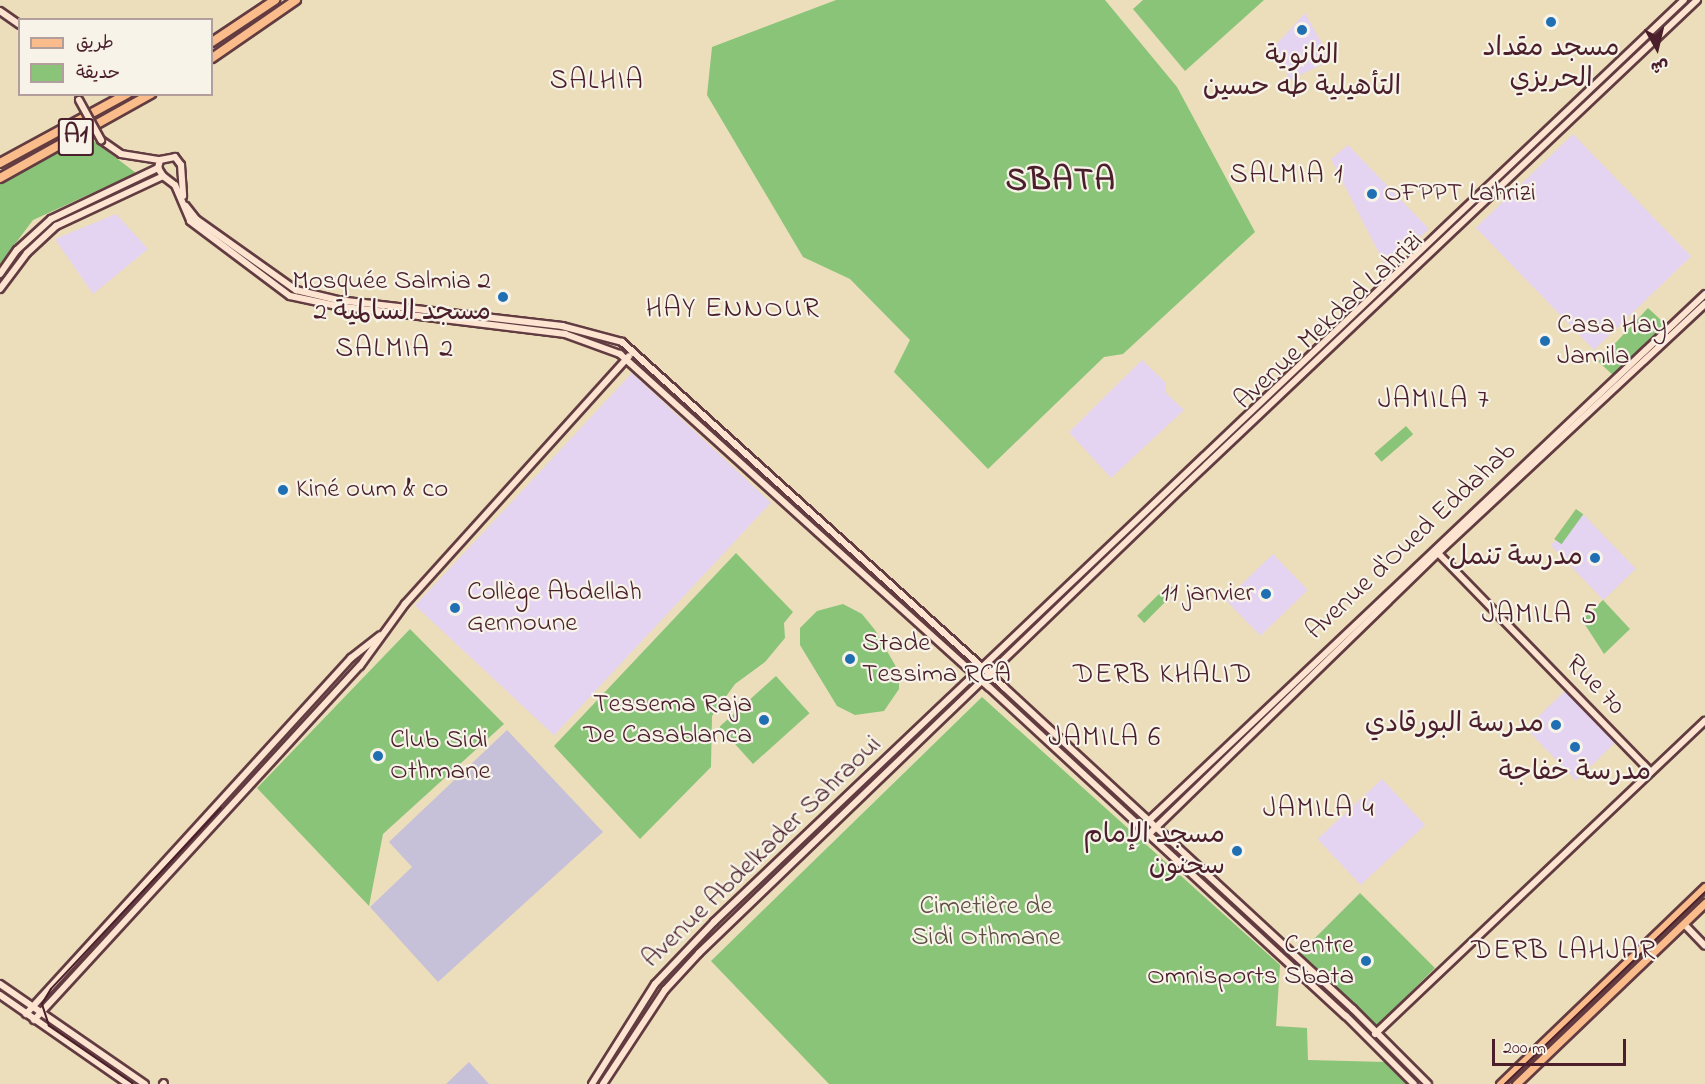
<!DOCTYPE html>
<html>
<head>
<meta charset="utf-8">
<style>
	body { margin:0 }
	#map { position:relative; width:1705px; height:1084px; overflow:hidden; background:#ecdebb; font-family:"Indie Flower","Playpen Sans Arabic",sans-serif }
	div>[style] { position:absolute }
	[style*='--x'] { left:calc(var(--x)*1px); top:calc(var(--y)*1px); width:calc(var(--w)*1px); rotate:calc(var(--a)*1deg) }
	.built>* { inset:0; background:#e4d3f1; transform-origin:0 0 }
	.industrial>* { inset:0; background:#c6c0d9 }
	.green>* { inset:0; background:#89c479; transform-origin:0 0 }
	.roads { filter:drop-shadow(2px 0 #623c41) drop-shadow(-2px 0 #623c41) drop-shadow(0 2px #623c41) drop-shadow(0 -2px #623c41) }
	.secondary>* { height:6px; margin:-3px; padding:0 3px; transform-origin:3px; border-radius:3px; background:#fde4d1 }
	.primary>* { height:7px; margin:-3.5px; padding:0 3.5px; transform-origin:3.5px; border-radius:3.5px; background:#fabc8b }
	.highway>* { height:8px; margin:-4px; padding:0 4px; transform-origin:4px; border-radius:4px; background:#fabc8b }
	.tram>* { height:1.5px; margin:-0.75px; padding:0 0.75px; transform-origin:0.75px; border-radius:0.75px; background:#4a1f2b }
	.bridges { filter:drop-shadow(2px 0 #623c41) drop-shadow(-2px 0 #623c41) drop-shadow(0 2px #623c41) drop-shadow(0 -2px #623c41) }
	.secondary-bridge>* { height:6px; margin:-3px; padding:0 3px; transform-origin:3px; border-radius:3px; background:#fde4d1 }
	.dots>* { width:16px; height:16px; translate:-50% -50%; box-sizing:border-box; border:3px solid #f7f3e8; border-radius:50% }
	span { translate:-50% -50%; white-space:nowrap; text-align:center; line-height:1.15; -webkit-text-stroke:4.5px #f7f3e8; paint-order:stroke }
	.shield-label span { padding:2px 4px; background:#f7f3e8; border:2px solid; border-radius:4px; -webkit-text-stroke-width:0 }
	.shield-label { font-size:26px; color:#4a1f2b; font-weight:700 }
	.poi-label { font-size:27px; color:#4a1f2b }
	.left { translate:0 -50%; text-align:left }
	.right { translate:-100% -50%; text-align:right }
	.street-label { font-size:27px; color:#4a1f2b }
	.park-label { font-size:27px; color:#5d5142 }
	.neighbourhood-label { font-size:28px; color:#4a1f2b; letter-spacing:1.5px }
	.district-label { font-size:33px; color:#4a1f2b; font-weight:700; letter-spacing:1.5px }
	.legend { position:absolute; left:18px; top:18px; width:195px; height:78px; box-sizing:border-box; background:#f7f3e8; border:2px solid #b29e9c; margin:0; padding:8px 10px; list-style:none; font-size:18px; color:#4a1f2b }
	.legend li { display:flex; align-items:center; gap:12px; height:30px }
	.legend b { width:30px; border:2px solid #b29e9c }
	.north { position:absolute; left:1627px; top:18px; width:60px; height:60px; -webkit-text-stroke:4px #f7f3e8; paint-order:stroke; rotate:172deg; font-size:16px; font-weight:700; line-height:24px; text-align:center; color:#4a1f2b }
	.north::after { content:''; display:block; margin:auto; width:21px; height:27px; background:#4a1f2b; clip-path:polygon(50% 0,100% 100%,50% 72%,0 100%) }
	.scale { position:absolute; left:1492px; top:1039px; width:134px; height:27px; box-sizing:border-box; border:3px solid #4a1f2b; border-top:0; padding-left:8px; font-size:18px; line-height:21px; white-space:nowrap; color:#4a1f2b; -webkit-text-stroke:4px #f7f3e8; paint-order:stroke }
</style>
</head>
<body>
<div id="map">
	<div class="built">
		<div style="clip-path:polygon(1305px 13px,1331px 60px,1290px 80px,1274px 47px)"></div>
		<div style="left:1573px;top:134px;width:170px;height:135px;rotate:46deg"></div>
		<div style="clip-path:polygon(1348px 145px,1429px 229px,1386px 267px,1331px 159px)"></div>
		<div style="clip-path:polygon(116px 214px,148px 249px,93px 294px,55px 239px)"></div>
		<div style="clip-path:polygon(1142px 360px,1165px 382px,1166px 393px,1184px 410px,1111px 478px,1069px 432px)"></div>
		<div style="left:632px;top:373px;width:190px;height:318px;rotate:43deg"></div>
		<div style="left:1583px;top:514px;width:76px;height:45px;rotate:46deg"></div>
		<div style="left:1273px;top:554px;width:50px;height:66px;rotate:46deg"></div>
		<div style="left:1567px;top:689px;width:72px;height:57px;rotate:46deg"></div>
		<div style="left:1382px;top:779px;width:63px;height:88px;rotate:47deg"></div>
	</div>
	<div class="industrial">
		<div style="clip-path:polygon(507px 730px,603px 832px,438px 982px,370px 907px,412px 867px,389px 842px)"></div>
		<div style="clip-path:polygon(469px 1062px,489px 1084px,446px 1084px)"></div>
	</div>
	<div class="green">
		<div style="clip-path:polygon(836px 0,1105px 0,1177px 87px,1255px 232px,1123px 354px,1104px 357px,988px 469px,894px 372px,910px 340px,850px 279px,803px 257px,707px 95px,712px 47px)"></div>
		<div style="clip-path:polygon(1143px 0,1264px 0,1185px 71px,1133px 9px)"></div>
		<div style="clip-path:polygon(86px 135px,136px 173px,33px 220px,0 264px,0 183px)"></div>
		<div style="left:1648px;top:308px;width:26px;height:73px;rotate:43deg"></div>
		<div style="left:1406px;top:426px;width:11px;height:42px;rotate:49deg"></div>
		<div style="left:1576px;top:509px;width:9px;height:37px;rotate:36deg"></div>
		<div style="clip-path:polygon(736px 553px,793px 612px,784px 623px,785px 638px,765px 662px,735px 684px,712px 716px,711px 767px,640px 839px,554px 746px)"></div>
		<div style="left:1169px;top:584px;width:10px;height:45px;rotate:45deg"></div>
		<div style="clip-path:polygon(1603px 600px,1630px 629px,1604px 654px,1582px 620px)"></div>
		<div style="clip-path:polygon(843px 604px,862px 614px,875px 630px,899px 672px,899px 689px,884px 711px,855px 715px,837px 706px,800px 645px,800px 628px,817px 611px)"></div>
		<div style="clip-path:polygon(410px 629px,504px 724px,383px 834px,369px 906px,257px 788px)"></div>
		<div style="left:776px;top:676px;width:50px;height:76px;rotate:48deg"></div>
		<div style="clip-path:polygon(982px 697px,1280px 965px,1276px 1026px,1307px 1028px,1308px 1060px,1386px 1062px,1408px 1084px,829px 1084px,711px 961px)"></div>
		<div style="left:1360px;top:893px;width:106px;height:88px;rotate:45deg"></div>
	</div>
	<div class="roads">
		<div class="secondary">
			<div style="--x:0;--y:11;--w:24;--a:35"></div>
			<div style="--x:101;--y:140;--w:24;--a:35"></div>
			<div style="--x:121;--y:154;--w:39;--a:9"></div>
			<div style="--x:163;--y:176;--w:9;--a:-122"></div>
			<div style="--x:158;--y:168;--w:8;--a:-76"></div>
			<div style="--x:160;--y:160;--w:15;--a:-11"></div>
			<div style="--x:175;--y:157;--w:10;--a:53"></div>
			<div style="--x:181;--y:165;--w:31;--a:86"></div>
			<div style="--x:186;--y:206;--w:16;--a:52"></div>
			<div style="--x:196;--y:219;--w:123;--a:35.4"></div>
			<div style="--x:296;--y:290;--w:43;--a:13.4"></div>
			<div style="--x:338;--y:300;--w:226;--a:6.6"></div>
			<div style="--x:562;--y:326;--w:62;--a:14.9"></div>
			<div style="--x:622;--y:342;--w:515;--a:42.09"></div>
			<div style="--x:1004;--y:687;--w:475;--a:42.7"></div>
			<div style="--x:1353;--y:1009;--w:106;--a:45"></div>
			<div style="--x:0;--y:274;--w:29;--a:-55"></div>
			<div style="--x:17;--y:250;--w:46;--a:-42.4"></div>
			<div style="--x:51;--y:219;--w:119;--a:-25.5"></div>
			<div style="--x:0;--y:289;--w:45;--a:-53.1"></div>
			<div style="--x:27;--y:253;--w:40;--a:-43"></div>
			<div style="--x:56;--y:226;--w:118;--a:-25"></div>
			<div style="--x:163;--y:176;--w:15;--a:37"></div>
			<div style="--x:175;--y:185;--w:39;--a:67"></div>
			<div style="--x:190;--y:221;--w:125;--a:36.9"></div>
			<div style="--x:290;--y:296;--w:48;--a:12"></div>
			<div style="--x:337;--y:306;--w:230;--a:7"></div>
			<div style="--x:565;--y:334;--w:59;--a:20"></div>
			<div style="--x:620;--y:354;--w:497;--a:42.1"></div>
			<div style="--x:989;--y:687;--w:485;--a:42.7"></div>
			<div style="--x:1346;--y:1016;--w:96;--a:45"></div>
			<div style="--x:1436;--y:551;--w:308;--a:45.8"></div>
			<div style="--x:1141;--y:828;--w:777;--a:-43.43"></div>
			<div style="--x:1148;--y:835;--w:406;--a:-44.2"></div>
			<div style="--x:1439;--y:552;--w:364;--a:-43"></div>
			<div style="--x:1684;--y:924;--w:30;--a:46"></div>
			<div style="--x:0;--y:984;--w:176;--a:34.6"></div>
			<div style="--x:0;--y:995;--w:156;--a:34.8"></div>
			<div style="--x:26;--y:1014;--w:482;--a:-47.6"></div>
			<div style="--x:351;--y:658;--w:37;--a:-38"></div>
			<div style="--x:34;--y:1020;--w:481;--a:-47.4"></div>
			<div style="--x:360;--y:666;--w:77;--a:-54"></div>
			<div style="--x:405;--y:604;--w:334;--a:-47.9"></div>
			<div style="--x:1375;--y:1034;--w:455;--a:-43.5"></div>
			<div style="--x:163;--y:1084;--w:1;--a:-45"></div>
			<div style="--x:592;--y:1084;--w:118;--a:-57.8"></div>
			<div style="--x:655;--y:984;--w:86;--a:-46.4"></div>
			<div style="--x:714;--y:922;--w:1338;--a:-43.55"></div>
			<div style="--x:603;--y:1084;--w:113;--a:-56.6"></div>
			<div style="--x:665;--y:990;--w:50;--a:-47.4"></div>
			<div style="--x:699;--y:953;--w:672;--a:-43.91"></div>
			<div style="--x:1183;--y:487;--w:708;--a:-43.45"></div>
		</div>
		<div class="primary">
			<div style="--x:1500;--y:1084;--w:284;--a:-43.9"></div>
			<div style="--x:1516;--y:1084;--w:262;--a:-43.8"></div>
		</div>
		<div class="highway">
			<div style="--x:212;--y:42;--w:76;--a:-33.7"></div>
			<div style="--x:212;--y:58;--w:102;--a:-34.6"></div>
			<div style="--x:0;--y:163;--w:145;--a:-28.5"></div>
			<div style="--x:0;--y:178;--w:173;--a:-29.1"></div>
		</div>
	</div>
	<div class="tram">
		<div style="--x:133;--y:1084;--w:102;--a:-145.4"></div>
		<div style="--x:49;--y:1026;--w:23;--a:-108"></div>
		<div style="--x:42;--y:1004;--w:17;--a:-59"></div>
		<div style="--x:51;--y:989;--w:248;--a:-46.8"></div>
		<div style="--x:1505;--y:1084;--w:277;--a:-43.8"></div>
	</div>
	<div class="bridges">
		<div class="secondary-bridge">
			<div style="--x:79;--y:100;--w:46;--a:61.2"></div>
		</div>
	</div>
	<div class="dots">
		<div style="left:1551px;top:22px;background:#1f6fb2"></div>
		<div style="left:1302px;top:30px;background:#1f6fb2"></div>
		<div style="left:1372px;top:194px;background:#1f6fb2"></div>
		<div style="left:503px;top:297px;background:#1f6fb2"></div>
		<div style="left:1545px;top:341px;background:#1f6fb2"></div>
		<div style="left:283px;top:490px;background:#1f6fb2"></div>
		<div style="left:1595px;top:558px;background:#1f6fb2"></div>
		<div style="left:1266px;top:594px;background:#1f6fb2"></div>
		<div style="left:455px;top:608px;background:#1f6fb2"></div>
		<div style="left:850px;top:659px;background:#1f6fb2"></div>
		<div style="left:764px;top:720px;background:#1f6fb2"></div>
		<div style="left:1556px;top:725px;background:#1f6fb2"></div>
		<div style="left:1575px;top:747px;background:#1f6fb2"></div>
		<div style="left:378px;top:756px;background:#1f6fb2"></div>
		<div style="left:1237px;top:851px;background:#1f6fb2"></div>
		<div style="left:1366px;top:961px;background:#1f6fb2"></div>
	</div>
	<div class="shield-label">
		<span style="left:76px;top:137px">A1</span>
	</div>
	<div class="poi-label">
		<span style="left:1551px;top:64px">مسجد مقداد<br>الحريزي</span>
		<span style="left:1302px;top:72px">الثانوية<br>التأهيلية طه حسين</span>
		<span class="left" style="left:1384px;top:194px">OFPPT Lahrizi</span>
		<span class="right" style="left:491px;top:297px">Mosquée Salmia 2<br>مسجد السالمية 2</span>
		<span class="left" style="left:1557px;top:341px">Casa Hay<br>Jamila</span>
		<span class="left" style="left:296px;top:490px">Kiné oum &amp; co</span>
		<span class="right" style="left:1583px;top:558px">مدرسة تنمل</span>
		<span class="left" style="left:467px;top:608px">Collège Abdellah<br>Gennoune</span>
		<span class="right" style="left:1254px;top:594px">11 janvier</span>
		<span class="left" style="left:862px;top:659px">Stade<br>Tessima RCA</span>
		<span class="right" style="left:752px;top:720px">Tessema Raja<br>De Casablanca</span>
		<span class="right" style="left:1544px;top:725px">مدرسة البورقادي</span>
		<span class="left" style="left:390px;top:756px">Club Sidi<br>Othmane</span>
		<span style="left:1575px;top:773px">مدرسة خفاجة</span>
		<span class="right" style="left:1225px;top:851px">مسجد الإمام<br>سحنون</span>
		<span class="right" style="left:1354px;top:961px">Centre<br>Omnisports Sbata</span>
	</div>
	<div class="street-label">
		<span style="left:1329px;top:321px;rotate:-43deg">Avenue Mekdad Lahrizi</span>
		<span style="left:1411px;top:541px;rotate:-43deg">Avenue d'Oued Eddahab</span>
		<span style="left:1595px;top:685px;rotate:46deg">Rue 70</span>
		<span style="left:762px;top:852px;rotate:-44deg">Avenue Abdelkader Sahraoui</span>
	</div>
	<div class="park-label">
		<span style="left:986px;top:922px">Cimetière de<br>Sidi Othmane</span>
	</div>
	<div class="neighbourhood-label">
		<span style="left:597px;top:82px">SALHIA</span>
		<span style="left:1287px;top:176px">SALMIA 1</span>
		<span style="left:733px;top:310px">HAY ENNOUR</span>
		<span style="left:395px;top:350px">SALMIA 2</span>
		<span style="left:1434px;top:401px">JAMILA 7</span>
		<span style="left:1540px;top:616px">JAMILA 5</span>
		<span style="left:1163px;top:676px">DERB KHALID</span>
		<span style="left:1105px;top:739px">JAMILA 6</span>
		<span style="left:1319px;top:810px">JAMILA 4</span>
		<span style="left:1564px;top:952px">DERB LAHJAR</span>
	</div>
	<div class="district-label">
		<span style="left:1061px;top:182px">SBATA</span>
	</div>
	<ul class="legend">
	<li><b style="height:8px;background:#fabc8b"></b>طريق</li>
	<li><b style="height:16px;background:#89c479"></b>حديقة</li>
	</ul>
	<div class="north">ش</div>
	<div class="scale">200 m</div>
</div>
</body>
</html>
